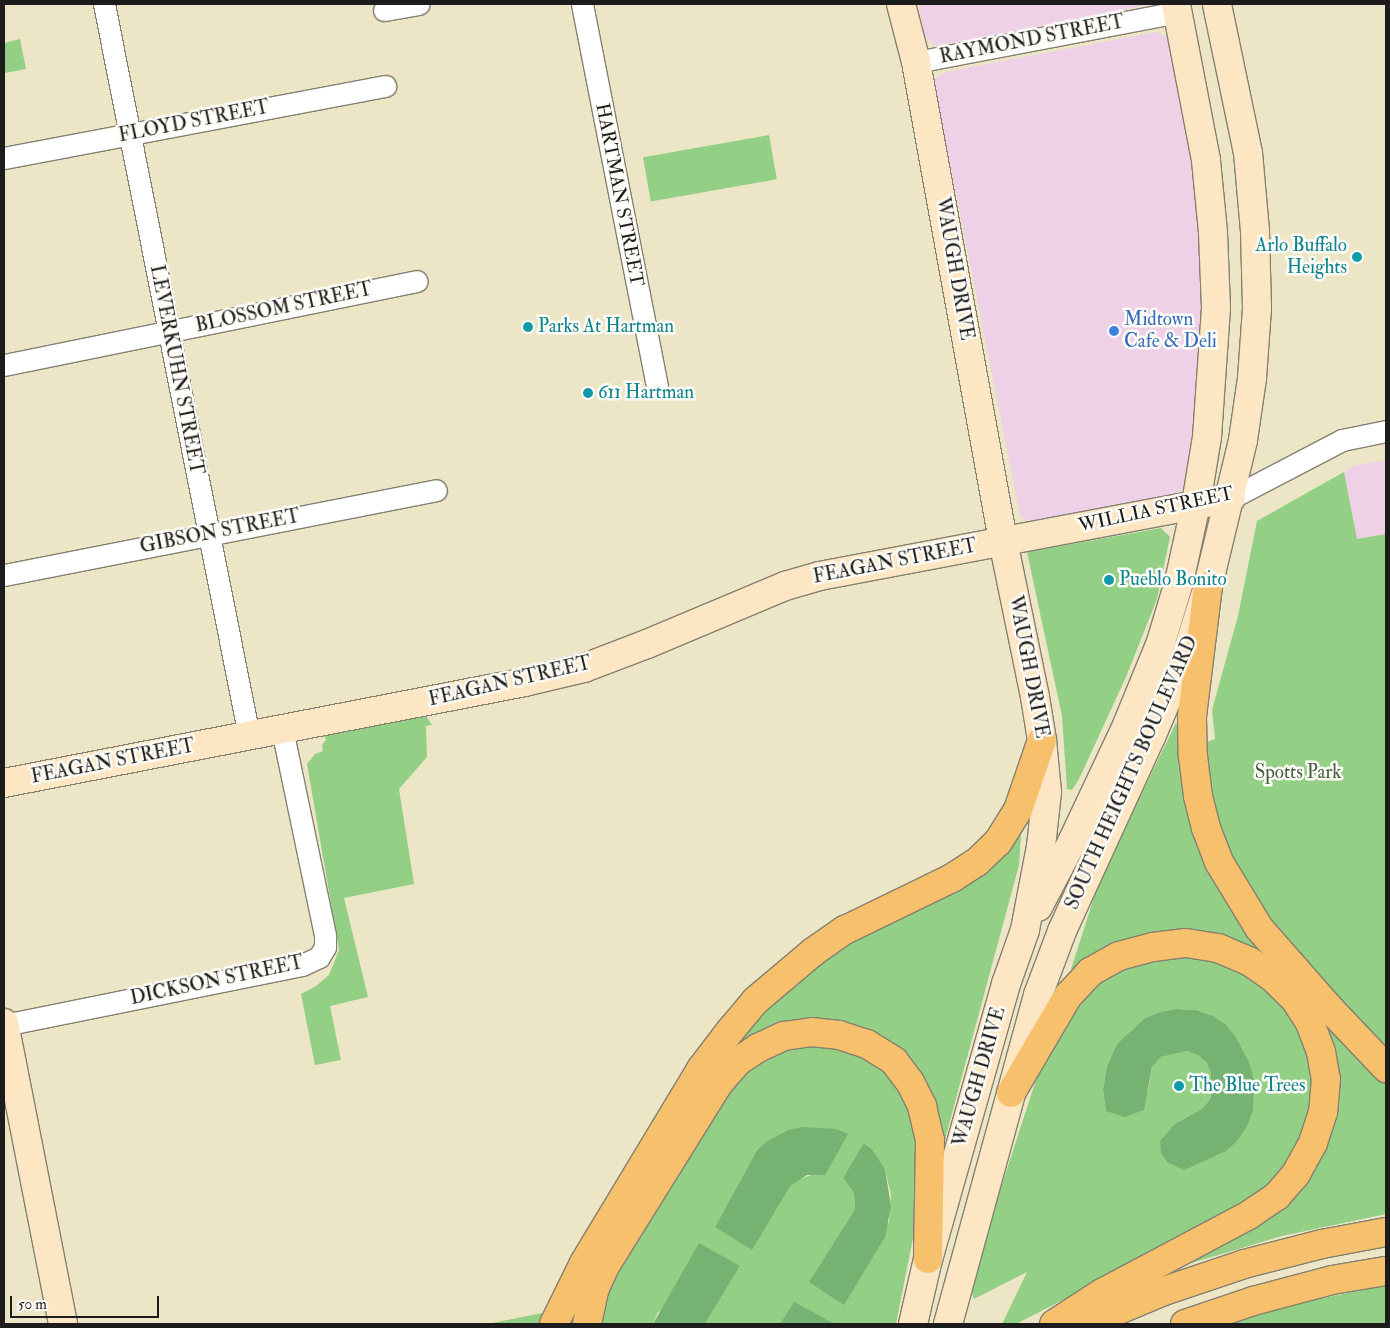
<!DOCTYPE html>
<html>
<head>
<meta charset="utf-8">
<style>
	body { margin:0 }
	#map { position:relative; width:1390px; height:1328px; overflow:hidden; background:#ece5c6; font-family:"IM FELL Double Pica",serif }
	div>[style] { position:absolute }
	[style*='--x'] { left:calc(var(--x)*1px); top:calc(var(--y)*1px); width:calc(var(--w)*1px); rotate:calc(var(--a)*1deg) }
	.built>* { inset:0; background:#eed0e7 }
	.green>* { inset:0; background:#93cf84; transform-origin:0 0 }
	.forest>* { inset:0; background:#76b272 }
	.roads { filter:drop-shadow(1px 0 #848071) drop-shadow(-1px 0 #848071) drop-shadow(0 1px #848071) drop-shadow(0 -1px #848071) }
	.street>* { height:21px; margin:-10.5px; padding:0 10.5px; transform-origin:10.5px; border-radius:10.5px; background:#fff }
	.secondary>* { height:28px; margin:-14px; padding:0 14px; transform-origin:14px; border-radius:14px; background:#fce6c4 }
	.primary>* { height:28px; margin:-14px; padding:0 14px; transform-origin:14px; border-radius:14px; background:#f7c06c }
	.dots>* { width:14px; height:14px; translate:-50% -50%; box-sizing:border-box; border:2px solid #fdfcf7; border-radius:50% }
	span { translate:-50% -50%; white-space:nowrap; text-align:center; line-height:1.15; -webkit-text-stroke:5px #fdfcf7; paint-order:stroke }
	.street-label { font-size:19px; color:#1c1c1c }
	.culture-label { font-size:19px; color:#0d838f }
	.right { translate:-100% -50%; text-align:right }
	.left { translate:0 -50%; text-align:left }
	.shop-label { font-size:19px; color:#366cbe }
	.park-label { font-size:19px; color:#465b40 }
	.frame { position:absolute; inset:0; border:5px solid #1c1c1c; pointer-events:none }
	.scale { position:absolute; left:10px; top:1296px; width:149px; height:22px; box-sizing:border-box; border:2px solid #1c1c1c; border-top:0; padding-left:6px; font-size:15px; line-height:18px; white-space:nowrap; color:#1c1c1c; -webkit-text-stroke:4px #fdfcf7; paint-order:stroke }
</style>
</head>
<body>
<div id="map">
	<div class="built">
		<div style="clip-path:polygon(919px 4px,1153px 4px,944px 45px,934px 45px,925px 37px)"></div>
		<div style="clip-path:polygon(1156px 32px,1166px 36px,1170px 41px,1197px 198px,1202px 286px,1201px 346px,1196px 415px,1184px 486px,1180px 492px,1173px 495px,1027px 521px,1020px 515px,935px 87px,935px 79px,945px 72px)"></div>
		<div style="clip-path:polygon(1386px 460px,1386px 534px,1357px 539px,1344px 472px,1353px 466px)"></div>
	</div>
	<div class="green">
		<div style="clip-path:polygon(20px 39px,26px 69px,5px 73px,4px 43px)"></div>
		<div style="left:769px;top:135px;width:45px;height:128px;rotate:80deg"></div>
		<div style="clip-path:polygon(1344px 472px,1357px 539px,1386px 534px,1386px 1054px,1256px 904px,1220px 841px,1202px 744px,1215px 739px,1212px 710px,1238px 616px,1257px 521px)"></div>
		<div style="clip-path:polygon(1161px 528px,1170px 537px,1157px 599px,1126px 677px,1079px 779px,1072px 790px,1067px 789px,1062px 716px,1027px 552px)"></div>
		<div style="clip-path:polygon(426px 716px,432px 725px,426px 726px,427px 757px,399px 789px,414px 884px,344px 898px,368px 997px,330px 1006px,341px 1060px,315px 1065px,301px 994px,316px 986px,329px 975px,339px 950px,307px 764px,315px 754px,323px 751px,322px 745px,326px 740px,324px 735px)"></div>
		<div style="clip-path:polygon(1176px 723px,1179px 725px,1197px 836px,1386px 1080px,1386px 1214px,1282px 1236px,1188px 1264px,1184px 1261px,1280px 1203px,1331px 1066px,1244px 949px,1075px 971px,1071px 969px,1100px 879px)"></div>
		<div style="clip-path:polygon(1019px 833px,1021px 836px,1019px 865px,944px 1143px,893px 1049px,762px 1034px,577px 1324px,564px 1324px,730px 1045px,813px 963px)"></div>
		<div style="clip-path:polygon(evenodd,1207px 953px,1262px 980px,1297px 1020px,1314px 1072px,1311px 1118px,1285px 1174px,1248px 1205px,1016px 1324px,1002px 1324px,1027px 1272px,974px 1299px,970px 1287px,982px 1246px,1048px 1043px,1074px 999px,1127px 961px,1207px 953px,1176px 1009px,1196px 1010px,1211px 1015px,1226px 1150px,1175px 1124px,1203px 1108px,1211px 1098px,1211px 1074px,1207px 1063px,1198px 1055px,1187px 1051px,1161px 1057px,1152px 1067px,1148px 1092px,1106px 1111px,1103px 1089px,1107px 1066px,1117px 1044px,1145px 1018px,1160px 1012px,1176px 1009px)"></div>
		<div style="clip-path:polygon(evenodd,795px 1043px,852px 1048px,889px 1073px,916px 1117px,918px 1213px,896px 1324px,832px 1324px,794px 1303px,780px 1324px,705px 1324px,740px 1266px,658px 1312px,653px 1324px,597px 1324px,614px 1272px,742px 1068px,795px 1043px,788px 1130px,814px 1174px,798px 1180px,715px 1227px,757px 1150px,767px 1141px,788px 1130px,795px 1043px,865px 1143px,872px 1149px,885px 1169px,891px 1195px,889px 1222px,809px 1282px,855px 1209px,854px 1193px,843px 1178px,865px 1143px)"></div>
		<div style="clip-path:polygon(1386px 1285px,1386px 1324px,1227px 1324px,1304px 1302px)"></div>
		<div style="clip-path:polygon(548px 1312px,544px 1324px,487px 1324px)"></div>
	</div>
	<div class="forest">
		<div style="clip-path:polygon(1176px 1009px,1196px 1010px,1211px 1015px,1225px 1024px,1235px 1036px,1249px 1062px,1254px 1080px,1253px 1110px,1247px 1126px,1238px 1140px,1226px 1151px,1184px 1170px,1167px 1162px,1161px 1153px,1160px 1141px,1175px 1124px,1203px 1108px,1211px 1098px,1211px 1074px,1207px 1063px,1198px 1055px,1187px 1051px,1161px 1057px,1152px 1067px,1144px 1110px,1125px 1117px,1106px 1111px,1103px 1089px,1107px 1066px,1117px 1044px,1145px 1018px,1160px 1012px)"></div>
		<div style="clip-path:polygon(803px 1127px,836px 1129px,848px 1134px,825px 1175px,807px 1175px,790px 1186px,752px 1250px,715px 1227px,757px 1150px,767px 1141px,788px 1130px)"></div>
		<div style="clip-path:polygon(864px 1143px,872px 1149px,885px 1169px,891px 1206px,885px 1237px,844px 1305px,809px 1282px,855px 1209px,854px 1193px,843px 1178px)"></div>
		<div style="clip-path:polygon(699px 1243px,740px 1266px,705px 1324px,653px 1324px)"></div>
		<div style="clip-path:polygon(794px 1302px,833px 1323px,780px 1324px)"></div>
	</div>
	<div class="roads">
		<div class="street">
			<div style="--x:104;--y:4;--w:746;--a:78.8"></div>
			<div style="--x:582;--y:4;--w:389;--a:78.9"></div>
			<div style="--x:384;--y:10;--w:35;--a:-10"></div>
			<div style="--x:916;--y:62;--w:266;--a:-10.8"></div>
			<div style="--x:4;--y:158;--w:388;--a:-10.7"></div>
			<div style="--x:4;--y:365;--w:421;--a:-11.5"></div>
			<div style="--x:1231;--y:498;--w:125;--a:-27.6"></div>
			<div style="--x:1342;--y:440;--w:45;--a:-11.6"></div>
			<div style="--x:4;--y:575;--w:440;--a:-11.1"></div>
			<div style="--x:4;--y:1025;--w:304;--a:-11.4"></div>
			<div style="--x:302;--y:965;--w:19;--a:-25"></div>
			<div style="--x:319;--y:957;--w:12;--a:-59"></div>
			<div style="--x:325;--y:947;--w:12;--a:-90"></div>
			<div style="--x:325;--y:935;--w:209;--a:-101.8"></div>
		</div>
		<div class="secondary">
			<div style="--x:901;--y:4;--w:60;--a:75.5"></div>
			<div style="--x:916;--y:62;--w:487;--a:79.7"></div>
			<div style="--x:1003;--y:541;--w:159;--a:78.4"></div>
			<div style="--x:1035;--y:697;--w:44;--a:80.8"></div>
			<div style="--x:1042;--y:740;--w:52;--a:84.5"></div>
			<div style="--x:1047;--y:792;--w:54;--a:96.3"></div>
			<div style="--x:1041;--y:846;--w:86;--a:100.8"></div>
			<div style="--x:1025;--y:930;--w:57;--a:109.4"></div>
			<div style="--x:1006;--y:984;--w:286;--a:105.8"></div>
			<div style="--x:928;--y:1259;--w:67;--a:103"></div>
			<div style="--x:4;--y:783;--w:531;--a:-10.97"></div>
			<div style="--x:525;--y:682;--w:61;--a:-13.3"></div>
			<div style="--x:584;--y:668;--w:67;--a:-20.9"></div>
			<div style="--x:647;--y:644;--w:150;--a:-22.8"></div>
			<div style="--x:785;--y:586;--w:36;--a:-16"></div>
			<div style="--x:820;--y:576;--w:418;--a:-10.7"></div>
			<div style="--x:1038;--y:907;--w:76;--a:-62.4"></div>
			<div style="--x:1073;--y:840;--w:127;--a:-64.8"></div>
			<div style="--x:1127;--y:725;--w:90;--a:-67.7"></div>
			<div style="--x:1161;--y:642;--w:63;--a:-73.3"></div>
			<div style="--x:1179;--y:582;--w:80;--a:-77.7"></div>
			<div style="--x:1196;--y:504;--w:68;--a:-80.7"></div>
			<div style="--x:1207;--y:437;--w:129;--a:-86"></div>
			<div style="--x:1216;--y:308;--w:76;--a:-92.3"></div>
			<div style="--x:1213;--y:232;--w:72;--a:-95.6"></div>
			<div style="--x:1206;--y:160;--w:159;--a:-100.9"></div>
			<div style="--x:4;--y:1023;--w:307;--a:78.9"></div>
			<div style="--x:948;--y:1324;--w:341;--a:-74.7"></div>
			<div style="--x:1038;--y:995;--w:68;--a:-69.4"></div>
			<div style="--x:1062;--y:931;--w:213;--a:-65.4"></div>
			<div style="--x:1151;--y:737;--w:95;--a:-67"></div>
			<div style="--x:1188;--y:650;--w:67;--a:-72.6"></div>
			<div style="--x:1208;--y:586;--w:150;--a:-76.5"></div>
			<div style="--x:1243;--y:440;--w:63;--a:-81.7"></div>
			<div style="--x:1252;--y:378;--w:70;--a:-85.9"></div>
			<div style="--x:1257;--y:308;--w:77;--a:-91.5"></div>
			<div style="--x:1255;--y:231;--w:78;--a:-95.1"></div>
			<div style="--x:1248;--y:153;--w:152;--a:-101.8"></div>
		</div>
		<div class="primary">
			<div style="--x:1208;--y:586;--w:132;--a:97"></div>
			<div style="--x:1192;--y:717;--w:39;--a:89"></div>
			<div style="--x:1193;--y:756;--w:40;--a:82.9"></div>
			<div style="--x:1198;--y:796;--w:33;--a:76"></div>
			<div style="--x:1206;--y:828;--w:36;--a:69"></div>
			<div style="--x:1219;--y:862;--w:77;--a:58.8"></div>
			<div style="--x:1259;--y:928;--w:111;--a:48.7"></div>
			<div style="--x:1332;--y:1011;--w:79;--a:46.5"></div>
			<div style="--x:1011;--y:1093;--w:113;--a:-59.6"></div>
			<div style="--x:1068;--y:996;--w:33;--a:-47"></div>
			<div style="--x:1090;--y:972;--w:33;--a:-29"></div>
			<div style="--x:1119;--y:956;--w:35;--a:-15"></div>
			<div style="--x:1153;--y:947;--w:33;--a:-7"></div>
			<div style="--x:1186;--y:943;--w:32;--a:9"></div>
			<div style="--x:1218;--y:948;--w:34;--a:23"></div>
			<div style="--x:1249;--y:961;--w:28;--a:35"></div>
			<div style="--x:1272;--y:977;--w:30;--a:44"></div>
			<div style="--x:1294;--y:998;--w:30;--a:57"></div>
			<div style="--x:1310;--y:1023;--w:31;--a:69"></div>
			<div style="--x:1321;--y:1052;--w:27;--a:80"></div>
			<div style="--x:1326;--y:1079;--w:33;--a:95"></div>
			<div style="--x:1323;--y:1112;--w:33;--a:108"></div>
			<div style="--x:1313;--y:1143;--w:35;--a:119"></div>
			<div style="--x:1296;--y:1174;--w:29;--a:131"></div>
			<div style="--x:1277;--y:1196;--w:34;--a:146"></div>
			<div style="--x:1249;--y:1215;--w:166;--a:152"></div>
			<div style="--x:1102;--y:1293;--w:57;--a:147.1"></div>
			<div style="--x:554;--y:1324;--w:68;--a:-63.8"></div>
			<div style="--x:584;--y:1263;--w:227;--a:-58.9"></div>
			<div style="--x:701;--y:1069;--w:48;--a:-52.7"></div>
			<div style="--x:730;--y:1031;--w:39;--a:-50"></div>
			<div style="--x:755;--y:1001;--w:76;--a:-40.2"></div>
			<div style="--x:813;--y:952;--w:39;--a:-35"></div>
			<div style="--x:845;--y:930;--w:119;--a:-25.9"></div>
			<div style="--x:952;--y:878;--w:30;--a:-33"></div>
			<div style="--x:977;--y:862;--w:29;--a:-44"></div>
			<div style="--x:998;--y:842;--w:38;--a:-58"></div>
			<div style="--x:1018;--y:810;--w:74;--a:-71.1"></div>
			<div style="--x:587;--y:1324;--w:35;--a:-78"></div>
			<div style="--x:594;--y:1290;--w:26;--a:-65"></div>
			<div style="--x:605;--y:1266;--w:216;--a:-58.1"></div>
			<div style="--x:719;--y:1083;--w:28;--a:-49"></div>
			<div style="--x:737;--y:1062;--w:25;--a:-34"></div>
			<div style="--x:758;--y:1048;--w:29;--a:-25"></div>
			<div style="--x:784;--y:1036;--w:27;--a:-8"></div>
			<div style="--x:811;--y:1032;--w:28;--a:6"></div>
			<div style="--x:839;--y:1035;--w:29;--a:18"></div>
			<div style="--x:867;--y:1044;--w:32;--a:32"></div>
			<div style="--x:894;--y:1061;--w:26;--a:53"></div>
			<div style="--x:910;--y:1082;--w:27;--a:63"></div>
			<div style="--x:922;--y:1106;--w:35;--a:77"></div>
			<div style="--x:930;--y:1140;--w:119;--a:91"></div>
			<div style="--x:1085;--y:1324;--w:86;--a:-22.7"></div>
			<div style="--x:1164;--y:1291;--w:84;--a:-18.6"></div>
			<div style="--x:1244;--y:1264;--w:81;--a:-14.4"></div>
			<div style="--x:1322;--y:1244;--w:65;--a:-10.6"></div>
			<div style="--x:1185;--y:1324;--w:72;--a:-18.7"></div>
			<div style="--x:1253;--y:1301;--w:82;--a:-14.9"></div>
			<div style="--x:1332;--y:1280;--w:55;--a:-9.5"></div>
		</div>
	</div>
	<div class="dots">
		<div style="left:1357px;top:257px;background:#0f9aa8"></div>
		<div style="left:528px;top:327px;background:#0f9aa8"></div>
		<div style="left:1114px;top:331px;background:#3f7fe0"></div>
		<div style="left:588px;top:393px;background:#0f9aa8"></div>
		<div style="left:1109px;top:580px;background:#0f9aa8"></div>
		<div style="left:1179px;top:1086px;background:#0f9aa8"></div>
	</div>
	<div class="street-label">
		<span style="left:1032px;top:40px;rotate:-11deg">RAYMOND STREET</span>
		<span style="left:194px;top:122px;rotate:-11deg">FLOYD STREET</span>
		<span style="left:619px;top:195px;rotate:79deg">HARTMAN STREET</span>
		<span style="left:954px;top:269px;rotate:80deg">WAUGH DRIVE</span>
		<span style="left:284px;top:308px;rotate:-12deg">BLOSSOM STREET</span>
		<span style="left:176px;top:370px;rotate:79deg">LEVERKUHN STREET</span>
		<span style="left:1156px;top:510px;rotate:-12deg">WILLIA STREET</span>
		<span style="left:220px;top:532px;rotate:-11deg">GIBSON STREET</span>
		<span style="left:895px;top:562px;rotate:-11deg">FEAGAN STREET</span>
		<span style="left:1028px;top:667px;rotate:79deg">WAUGH DRIVE</span>
		<span style="left:510px;top:682px;rotate:-13deg">FEAGAN STREET</span>
		<span style="left:113px;top:762px;rotate:-11deg">FEAGAN STREET</span>
		<span style="left:1132px;top:773px;rotate:-66deg">SOUTH HEIGHTS BOULEVARD</span>
		<span style="left:217px;top:981px;rotate:-12deg">DICKSON STREET</span>
		<span style="left:980px;top:1077px;rotate:-74deg">WAUGH DRIVE</span>
	</div>
	<div class="culture-label">
		<span class="right" style="left:1347px;top:257px">Arlo Buffalo<br>Heights</span>
		<span class="left" style="left:538px;top:327px">Parks At Hartman</span>
		<span class="left" style="left:598px;top:393px">611 Hartman</span>
		<span class="left" style="left:1119px;top:580px">Pueblo Bonito</span>
		<span class="left" style="left:1189px;top:1086px">The Blue Trees</span>
	</div>
	<div class="shop-label">
		<span class="left" style="left:1124px;top:331px">Midtown<br>Cafe &amp; Deli</span>
	</div>
	<div class="park-label">
		<span style="left:1298px;top:773px">Spotts Park</span>
	</div>
	<div class="frame"></div>
	<div class="scale">50 m</div>
</div>
</body>
</html>
